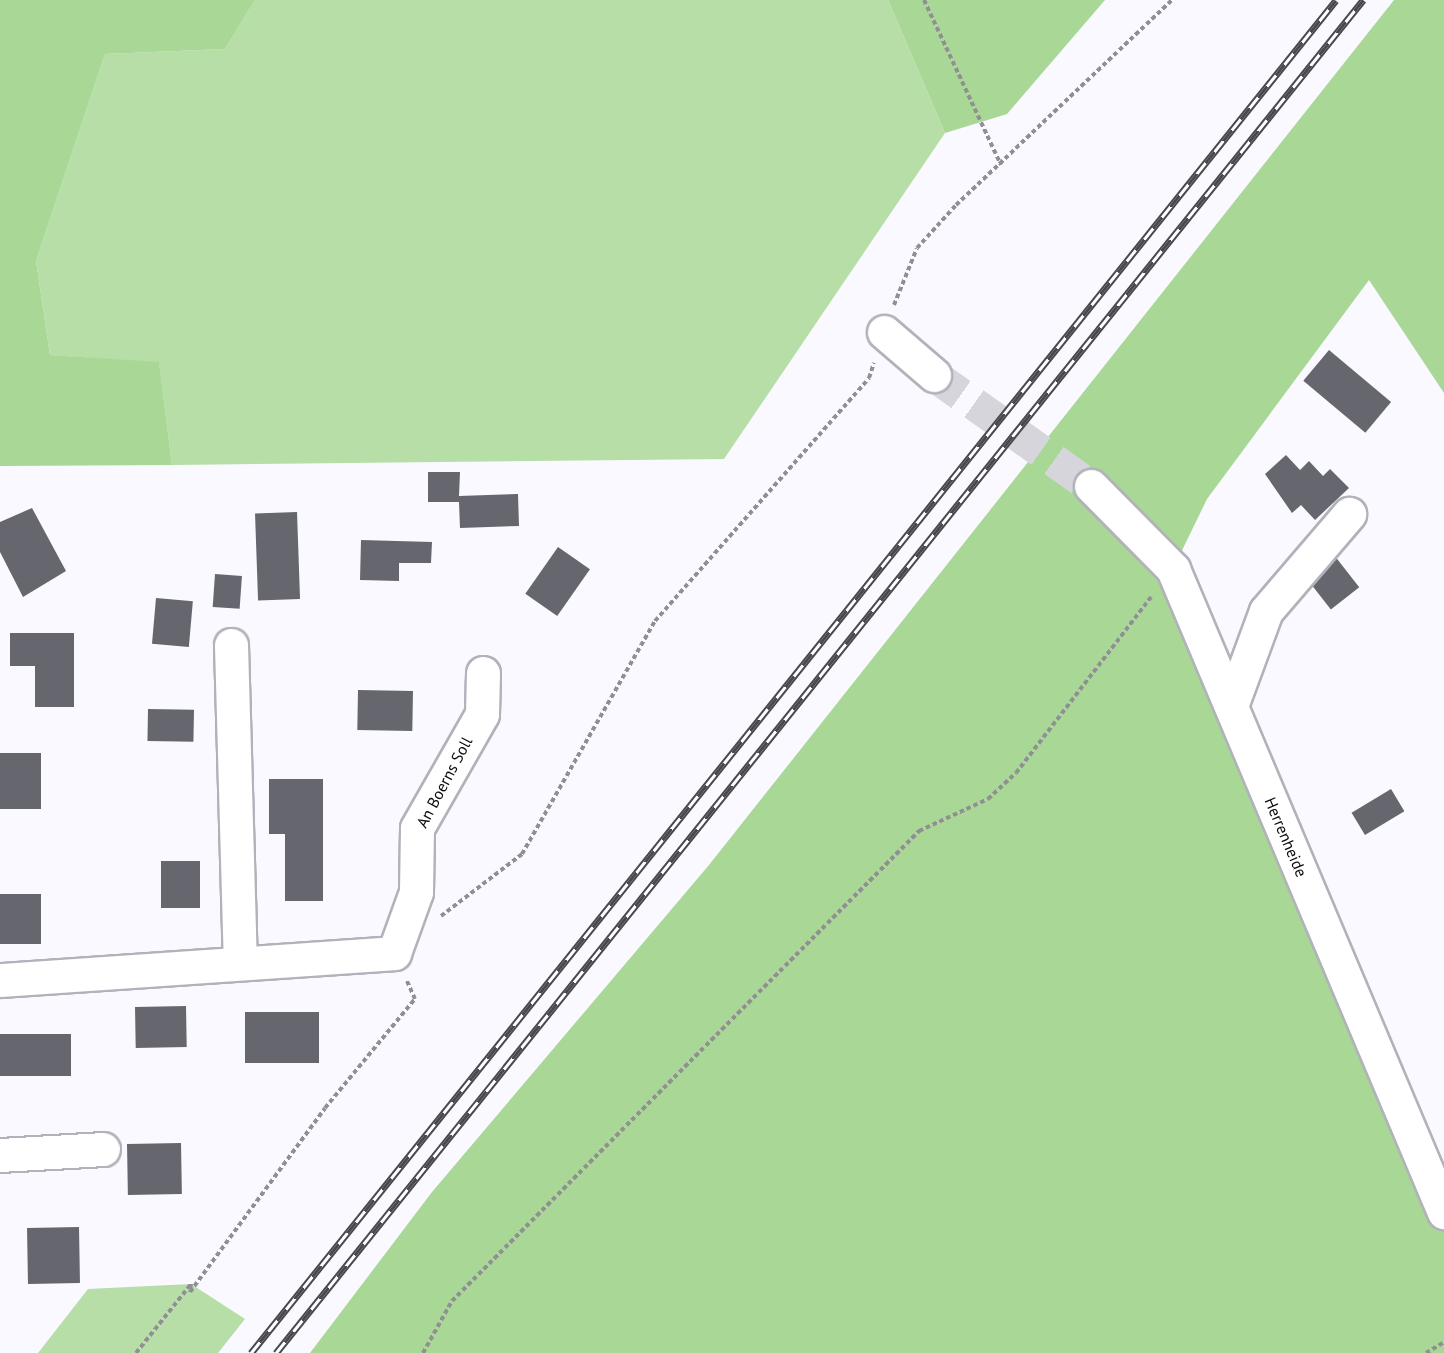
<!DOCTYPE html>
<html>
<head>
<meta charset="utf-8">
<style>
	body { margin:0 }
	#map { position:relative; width:1444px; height:1353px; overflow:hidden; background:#f9f9ff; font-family:"PT Sans",sans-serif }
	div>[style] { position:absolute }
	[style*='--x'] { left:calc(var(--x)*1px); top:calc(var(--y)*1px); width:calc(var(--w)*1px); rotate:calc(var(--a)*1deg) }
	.green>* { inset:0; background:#b6dea6 }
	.forest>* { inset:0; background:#a9d796 }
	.building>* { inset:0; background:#66666e; transform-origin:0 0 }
	.minor-tunnel>* { height:33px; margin-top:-16.5px; transform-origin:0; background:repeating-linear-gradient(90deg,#d5d5db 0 33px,transparent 0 49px) }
	.path>* { height:4px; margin-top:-2px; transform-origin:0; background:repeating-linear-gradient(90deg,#8f8f94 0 4.5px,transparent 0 7.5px) }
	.roads { filter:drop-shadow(2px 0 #b1b2ba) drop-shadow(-2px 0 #b1b2ba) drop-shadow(0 2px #b1b2ba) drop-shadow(0 -2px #b1b2ba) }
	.minor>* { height:33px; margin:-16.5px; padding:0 16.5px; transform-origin:16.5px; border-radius:16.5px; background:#fff }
	.rail>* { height:7px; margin-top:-3.5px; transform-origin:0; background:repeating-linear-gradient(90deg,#fff 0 14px,#49494d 0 28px); box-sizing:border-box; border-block:2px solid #49494d }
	span { translate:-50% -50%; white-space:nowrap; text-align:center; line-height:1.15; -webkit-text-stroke:6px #fff; paint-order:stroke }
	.street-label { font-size:16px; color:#0b0b0e }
</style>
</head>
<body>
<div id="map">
	<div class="green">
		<div style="clip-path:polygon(255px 0,888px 0,945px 133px,724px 459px,172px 465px,159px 363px,50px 355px,36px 261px,105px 54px,225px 49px)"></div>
		<div style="clip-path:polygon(191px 1284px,245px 1319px,218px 1353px,38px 1353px,88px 1289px)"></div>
	</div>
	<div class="forest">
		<div style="clip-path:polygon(0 0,255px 0,225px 49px,105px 54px,36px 261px,50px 355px,159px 362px,172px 465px,0 466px)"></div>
		<div style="clip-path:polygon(888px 0,1105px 0,1007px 114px,945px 133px)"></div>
		<div style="clip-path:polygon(1394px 0,1444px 0,1444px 393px,1369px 280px,1207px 499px,1173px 569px,1444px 1212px,1444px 1353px,310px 1353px,432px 1192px,709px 865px)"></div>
	</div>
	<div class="building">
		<div style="left:1329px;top:350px;width:81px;height:40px;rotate:40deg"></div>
		<div style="clip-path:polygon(1286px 455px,1300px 470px,1309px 461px,1323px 476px,1330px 469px,1349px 488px,1315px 520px,1301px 505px,1292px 513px,1265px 474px)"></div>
		<div style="clip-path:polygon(428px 472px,460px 472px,459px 496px,518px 494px,519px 526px,460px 528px,459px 502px,428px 502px)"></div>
		<div style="clip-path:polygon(32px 508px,66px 571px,23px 597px,0 552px,0 522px)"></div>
		<div style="left:297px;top:512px;width:87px;height:42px;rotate:88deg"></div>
		<div style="clip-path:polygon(361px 540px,432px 542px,431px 563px,399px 563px,399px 581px,360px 580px)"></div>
		<div style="left:558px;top:547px;width:39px;height:57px;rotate:35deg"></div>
		<div style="left:1334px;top:555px;width:41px;height:36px;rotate:52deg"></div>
		<div style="left:215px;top:574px;width:27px;height:33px;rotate:4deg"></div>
		<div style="left:156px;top:598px;width:37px;height:46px;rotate:5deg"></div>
		<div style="clip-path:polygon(10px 633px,74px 633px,74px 707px,35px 707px,35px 666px,10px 666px)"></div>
		<div style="left:358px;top:690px;width:55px;height:40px;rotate:1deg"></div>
		<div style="left:148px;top:709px;width:46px;height:32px;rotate:1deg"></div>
		<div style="left:0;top:753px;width:41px;height:56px"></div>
		<div style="clip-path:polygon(269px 779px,323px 779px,323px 901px,285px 901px,285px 834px,269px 834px)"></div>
		<div style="left:1391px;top:789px;width:26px;height:46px;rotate:59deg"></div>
		<div style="left:200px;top:861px;width:47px;height:39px;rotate:90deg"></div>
		<div style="left:0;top:894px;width:41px;height:50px"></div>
		<div style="left:186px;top:1006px;width:41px;height:51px;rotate:89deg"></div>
		<div style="left:245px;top:1012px;width:74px;height:51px"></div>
		<div style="left:71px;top:1034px;width:42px;height:71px;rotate:90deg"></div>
		<div style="left:181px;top:1143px;width:51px;height:54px;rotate:89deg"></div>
		<div style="left:79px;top:1227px;width:56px;height:52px;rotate:89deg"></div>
	</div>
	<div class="minor-tunnel">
		<div style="--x:934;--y:375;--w:192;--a:35.3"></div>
	</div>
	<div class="path">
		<div style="--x:924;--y:0;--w:182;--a:65"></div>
		<div style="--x:894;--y:305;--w:61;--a:-68"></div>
		<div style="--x:917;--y:248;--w:58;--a:-47.8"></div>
		<div style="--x:956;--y:205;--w:298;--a:-43.5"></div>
		<div style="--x:441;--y:916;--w:102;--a:-37.4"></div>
		<div style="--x:522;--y:854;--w:268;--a:-60.3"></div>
		<div style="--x:655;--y:621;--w:324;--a:-48.6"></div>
		<div style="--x:869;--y:378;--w:16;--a:-72"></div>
		<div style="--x:136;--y:1353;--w:88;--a:-51.4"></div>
		<div style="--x:191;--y:1284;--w:8;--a:97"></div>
		<div style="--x:190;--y:1292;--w:228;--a:-53.7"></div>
		<div style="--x:325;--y:1108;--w:141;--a:-50.5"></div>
		<div style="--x:415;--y:999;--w:20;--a:-114"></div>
		<div style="--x:423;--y:1353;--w:60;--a:-60.9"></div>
		<div style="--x:452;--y:1301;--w:663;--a:-45.18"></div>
		<div style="--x:919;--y:831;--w:76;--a:-24.9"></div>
		<div style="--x:988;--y:799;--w:38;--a:-43"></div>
		<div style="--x:1016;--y:773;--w:222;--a:-52.5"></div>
		<div style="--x:1426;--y:1353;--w:21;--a:-31"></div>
	</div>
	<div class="roads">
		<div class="minor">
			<div style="--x:884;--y:332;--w:66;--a:40.7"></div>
			<div style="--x:1091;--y:486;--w:117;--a:45.3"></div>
			<div style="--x:1173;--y:569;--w:698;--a:67.15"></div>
			<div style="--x:231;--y:645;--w:318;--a:88.4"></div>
			<div style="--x:1231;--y:706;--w:101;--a:-69.8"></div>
			<div style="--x:1266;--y:611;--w:128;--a:-49.4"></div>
			<div style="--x:0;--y:980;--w:395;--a:-3.9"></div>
			<div style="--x:394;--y:953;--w:65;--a:-70.2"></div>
			<div style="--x:416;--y:892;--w:64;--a:-89.1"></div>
			<div style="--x:417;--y:828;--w:131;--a:-60.3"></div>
			<div style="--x:482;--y:714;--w:41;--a:-88.6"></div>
			<div style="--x:0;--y:1155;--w:103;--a:-3.3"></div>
		</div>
	</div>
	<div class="rail">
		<div style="--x:251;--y:1353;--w:1734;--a:-51.27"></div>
		<div style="--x:276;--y:1353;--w:1736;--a:-51.22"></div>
	</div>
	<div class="street-label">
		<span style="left:444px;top:782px;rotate:-62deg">An Boerns Soll</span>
		<span style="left:1286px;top:837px;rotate:67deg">Herrenheide</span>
	</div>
</div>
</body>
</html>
